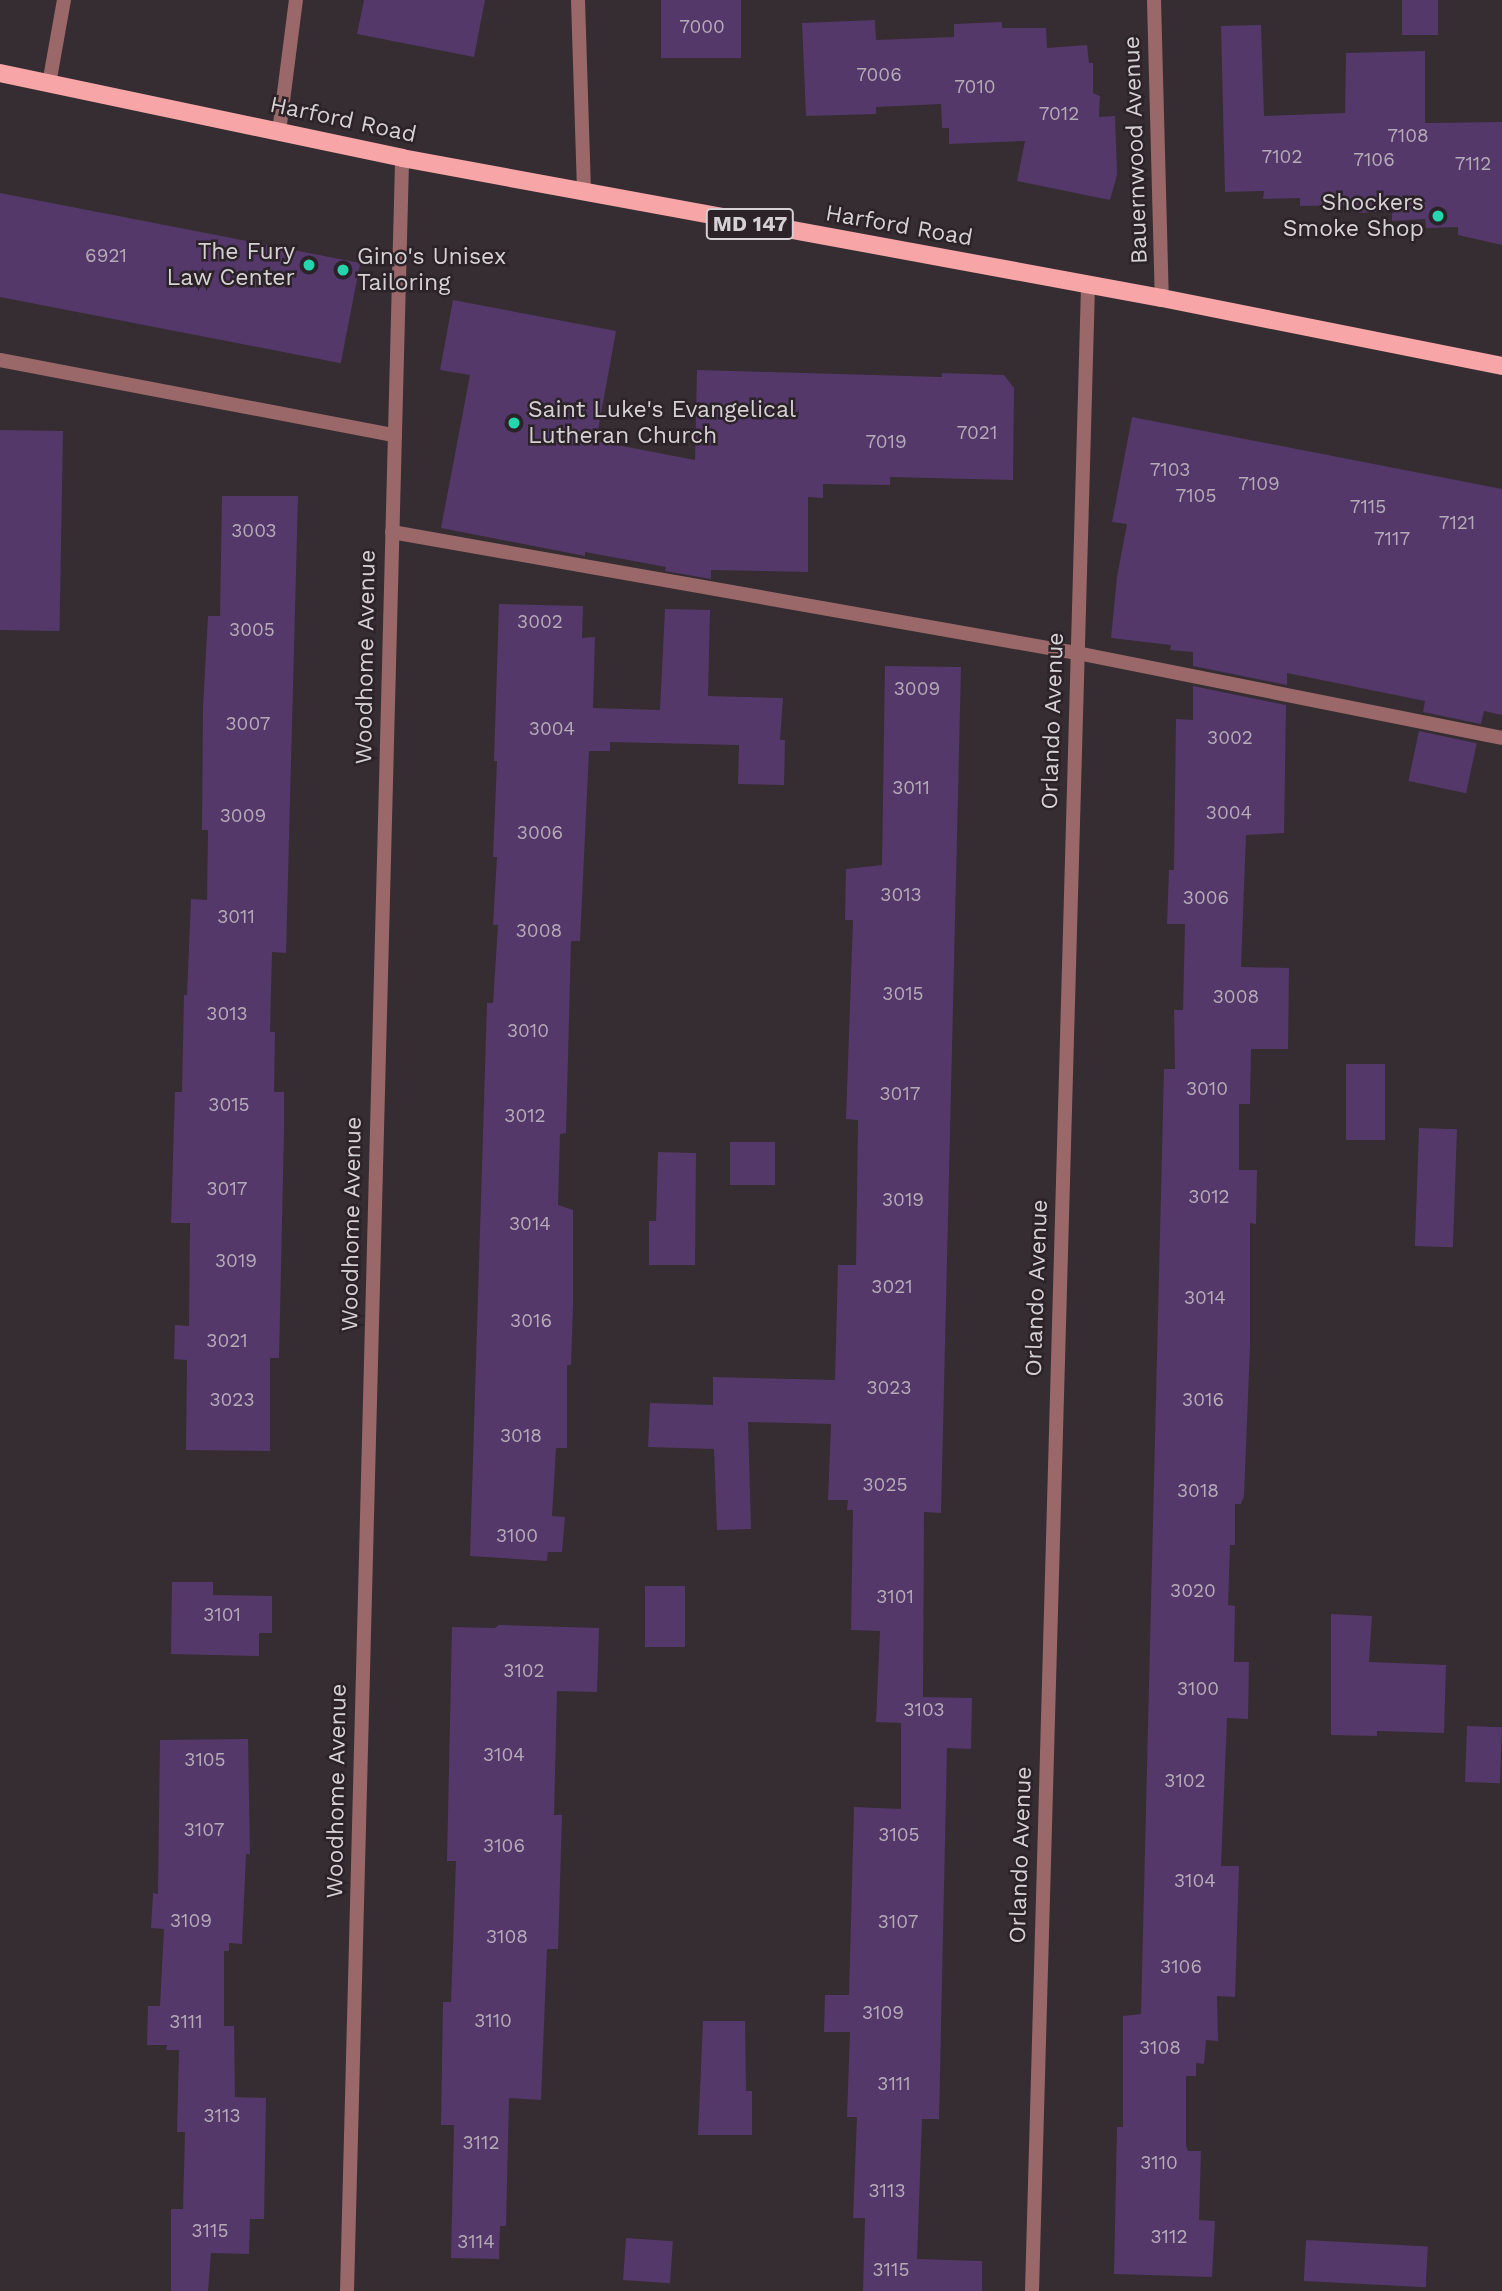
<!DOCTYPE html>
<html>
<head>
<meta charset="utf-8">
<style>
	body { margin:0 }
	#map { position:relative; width:1502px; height:2291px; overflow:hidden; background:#352d31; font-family:"Work Sans",sans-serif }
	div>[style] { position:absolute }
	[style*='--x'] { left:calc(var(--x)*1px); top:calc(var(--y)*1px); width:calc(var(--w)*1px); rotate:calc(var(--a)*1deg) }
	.building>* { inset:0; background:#543869; transform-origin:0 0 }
	.lane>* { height:14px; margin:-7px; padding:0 7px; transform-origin:7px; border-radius:7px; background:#9a6869 }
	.street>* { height:14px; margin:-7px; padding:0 7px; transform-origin:7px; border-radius:7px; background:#9a6869 }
	.primary>* { height:18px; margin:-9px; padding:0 9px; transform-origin:9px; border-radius:9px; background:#f8a5a8 }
	.dots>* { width:19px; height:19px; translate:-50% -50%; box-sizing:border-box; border:4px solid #2b2327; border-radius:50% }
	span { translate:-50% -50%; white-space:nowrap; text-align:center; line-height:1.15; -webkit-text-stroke:5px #2b2327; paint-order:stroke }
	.number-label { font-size:19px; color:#b5aab8 }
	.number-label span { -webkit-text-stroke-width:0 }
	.shield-label span { padding:2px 5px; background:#2b2327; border:2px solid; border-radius:5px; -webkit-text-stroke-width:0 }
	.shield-label { font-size:21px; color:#d5d0d3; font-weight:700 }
	.street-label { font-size:23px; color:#d5d0d3 }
	.poi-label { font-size:23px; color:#d5d0d3 }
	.right { translate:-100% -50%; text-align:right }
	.left { translate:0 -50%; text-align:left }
</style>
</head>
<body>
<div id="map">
	<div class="building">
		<div style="clip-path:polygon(364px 0,485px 0,474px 57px,357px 34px)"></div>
		<div style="left:661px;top:0;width:80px;height:58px"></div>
		<div style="left:1402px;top:0;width:36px;height:35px"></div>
		<div style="clip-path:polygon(875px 20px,876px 40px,954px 37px,954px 24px,1002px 22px,1002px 28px,1046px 28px,1047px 48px,1087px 45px,1089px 63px,1093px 63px,1093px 93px,1100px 96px,1099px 117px,1115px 116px,1117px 175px,1110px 200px,1017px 181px,1025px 141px,949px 144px,949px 128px,942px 128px,941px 104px,876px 107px,876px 114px,806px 116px,802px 23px)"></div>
		<div style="clip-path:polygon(1261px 25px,1264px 116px,1345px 113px,1346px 53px,1425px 51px,1425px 123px,1502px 122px,1502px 245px,1458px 235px,1458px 227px,1426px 228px,1425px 219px,1392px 221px,1392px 211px,1359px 213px,1358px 205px,1300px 206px,1300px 198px,1263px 199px,1264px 191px,1225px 192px,1221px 26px)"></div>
		<div style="left:0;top:193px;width:367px;height:102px;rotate:11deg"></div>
		<div style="clip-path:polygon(453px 300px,616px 331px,596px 441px,695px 460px,697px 370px,942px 377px,942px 373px,1004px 375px,1014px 388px,1013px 480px,890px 477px,890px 485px,823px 484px,823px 498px,808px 497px,808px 572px,711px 570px,711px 579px,665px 571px,666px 567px,585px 552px,585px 556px,441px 528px,470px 375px,440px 370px)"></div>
		<div style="clip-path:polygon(1132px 417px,1502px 489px,1502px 715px,1484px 711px,1481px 724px,1423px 712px,1425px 701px,1287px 673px,1287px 685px,1193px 666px,1193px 652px,1170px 650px,1171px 645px,1111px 638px,1117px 577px,1127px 524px,1112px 522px)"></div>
		<div style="left:0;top:430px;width:63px;height:200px;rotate:1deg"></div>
		<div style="clip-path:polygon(222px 496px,298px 496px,286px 953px,272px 952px,270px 1032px,275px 1032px,274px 1092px,284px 1092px,284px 1132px,279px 1358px,270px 1358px,270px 1451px,186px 1450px,187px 1360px,174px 1359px,175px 1325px,189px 1326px,190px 1223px,171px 1223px,175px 1092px,182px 1092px,184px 995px,187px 995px,191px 899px,207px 900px,208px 830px,202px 830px,203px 707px,208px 616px,220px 616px)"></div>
		<div style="clip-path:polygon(499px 604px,583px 606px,582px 638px,595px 637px,593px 708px,660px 710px,665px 609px,710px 610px,708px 696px,783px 698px,780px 740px,785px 740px,784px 785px,738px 784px,739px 745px,610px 742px,610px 751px,589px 751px,580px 941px,571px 941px,566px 1133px,560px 1134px,558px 1205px,573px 1210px,573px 1305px,571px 1365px,567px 1365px,567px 1448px,556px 1448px,552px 1516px,565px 1517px,562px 1552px,548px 1552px,547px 1561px,470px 1556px,487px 1003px,493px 1003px,498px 925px,493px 925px,497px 857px,493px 857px,497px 761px,494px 761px)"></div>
		<div style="clip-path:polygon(885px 666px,961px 667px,941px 1513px,924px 1512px,923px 1697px,972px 1698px,971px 1749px,947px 1748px,939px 2119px,922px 2119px,917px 2259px,982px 2261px,982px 2291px,863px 2291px,865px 2218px,853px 2218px,857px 2117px,847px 2117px,850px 2032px,824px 2032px,825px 1995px,849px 1995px,854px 1807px,901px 1809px,901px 1723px,876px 1722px,880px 1631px,851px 1630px,853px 1510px,847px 1510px,848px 1500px,828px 1500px,831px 1424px,748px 1422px,751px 1529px,717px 1530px,714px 1449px,648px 1447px,650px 1403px,713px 1405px,713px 1377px,835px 1380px,838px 1265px,856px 1265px,858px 1120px,846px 1119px,853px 920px,845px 920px,846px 869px,882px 865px)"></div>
		<div style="clip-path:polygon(1193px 686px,1286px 705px,1284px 833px,1246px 835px,1241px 967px,1289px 968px,1288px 1049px,1251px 1049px,1250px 1104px,1239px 1104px,1239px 1170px,1257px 1170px,1256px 1224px,1250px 1223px,1250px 1346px,1244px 1496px,1241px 1504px,1235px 1504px,1235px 1545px,1230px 1545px,1228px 1605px,1235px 1606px,1234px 1662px,1249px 1662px,1248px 1719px,1227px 1718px,1221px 1866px,1239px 1866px,1235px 1997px,1217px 1996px,1218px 2041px,1206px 2040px,1204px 2064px,1196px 2063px,1196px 2076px,1186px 2076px,1186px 2146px,1188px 2151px,1201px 2151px,1199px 2220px,1215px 2221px,1212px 2277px,1114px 2274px,1117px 2127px,1123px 2127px,1123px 2016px,1141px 2014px,1164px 1069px,1175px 1069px,1174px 1010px,1183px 1010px,1185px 924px,1167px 924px,1169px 870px,1174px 870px,1176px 719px,1193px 720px)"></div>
		<div style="left:1419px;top:731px;width:59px;height:51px;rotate:12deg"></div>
		<div style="left:1385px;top:1064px;width:76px;height:39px;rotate:90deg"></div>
		<div style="left:1419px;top:1128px;width:38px;height:118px;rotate:2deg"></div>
		<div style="left:730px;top:1142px;width:45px;height:43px"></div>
		<div style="clip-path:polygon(658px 1152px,696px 1153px,695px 1265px,649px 1265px,649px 1221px,656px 1221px)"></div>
		<div style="clip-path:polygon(172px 1582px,213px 1582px,213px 1595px,272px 1596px,272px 1633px,259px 1633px,259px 1656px,171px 1654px)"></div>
		<div style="left:645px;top:1586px;width:40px;height:61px"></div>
		<div style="clip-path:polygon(1331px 1614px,1372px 1616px,1369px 1662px,1446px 1665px,1444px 1733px,1377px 1731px,1377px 1736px,1331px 1735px)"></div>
		<div style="clip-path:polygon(499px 1625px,599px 1628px,597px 1692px,557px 1691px,554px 1815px,562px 1815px,558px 1949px,547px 1949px,541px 2100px,509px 2098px,506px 2226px,500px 2226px,499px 2259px,451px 2258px,454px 2125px,441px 2125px,443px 2002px,451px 2002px,456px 1861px,447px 1861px,452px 1627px,495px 1628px)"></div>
		<div style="left:1467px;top:1726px;width:35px;height:56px;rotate:2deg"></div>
		<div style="clip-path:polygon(248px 1739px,250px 1854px,246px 1854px,242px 1944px,229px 1943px,229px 1951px,224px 1951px,224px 2026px,234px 2026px,235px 2097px,266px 2098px,264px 2219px,250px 2219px,249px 2254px,211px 2253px,208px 2291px,171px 2291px,171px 2209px,183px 2209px,185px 2132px,177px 2132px,179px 2050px,166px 2050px,167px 2045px,147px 2045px,148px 2006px,160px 2006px,164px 1929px,151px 1928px,153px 1893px,158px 1894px,160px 1740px)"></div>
		<div style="clip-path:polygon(703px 2021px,745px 2021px,746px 2091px,752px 2091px,752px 2135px,698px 2135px)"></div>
		<div style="left:626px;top:2238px;width:47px;height:42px;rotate:4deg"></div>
		<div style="left:1306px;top:2240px;width:122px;height:41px;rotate:3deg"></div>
	</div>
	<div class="lane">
		<div style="--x:49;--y:84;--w:85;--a:-79.9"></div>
		<div style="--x:279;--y:132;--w:133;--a:-82.7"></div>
		<div style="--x:0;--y:360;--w:402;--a:10.8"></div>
		<div style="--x:392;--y:532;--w:696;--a:10.02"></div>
		<div style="--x:1077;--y:653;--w:433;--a:11.3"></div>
	</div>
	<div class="street">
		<div style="--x:578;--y:0;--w:193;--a:88.2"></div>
		<div style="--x:1154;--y:0;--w:298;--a:88.5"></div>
		<div style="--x:347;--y:2291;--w:2134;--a:-88.52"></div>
		<div style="--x:1032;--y:2291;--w:2006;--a:-88.4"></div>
	</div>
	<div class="primary">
		<div style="--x:0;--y:73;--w:411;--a:11.9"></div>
		<div style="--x:402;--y:158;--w:773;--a:10.44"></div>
		<div style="--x:1162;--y:298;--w:347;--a:11.3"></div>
	</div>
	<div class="dots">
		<div style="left:1438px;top:216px;background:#24d5ae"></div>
		<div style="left:309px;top:265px;background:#24d5ae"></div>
		<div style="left:343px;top:270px;background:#24d5ae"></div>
		<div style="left:514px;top:423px;background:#24d5ae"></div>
	</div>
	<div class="number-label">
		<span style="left:702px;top:27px">7000</span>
		<span style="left:879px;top:75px">7006</span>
		<span style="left:975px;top:87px">7010</span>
		<span style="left:1059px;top:114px">7012</span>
		<span style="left:1408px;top:136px">7108</span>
		<span style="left:1282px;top:157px">7102</span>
		<span style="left:1374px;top:160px">7106</span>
		<span style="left:1473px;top:164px">7112</span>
		<span style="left:106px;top:256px">6921</span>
		<span style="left:977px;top:433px">7021</span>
		<span style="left:886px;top:442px">7019</span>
		<span style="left:1170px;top:470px">7103</span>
		<span style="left:1259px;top:484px">7109</span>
		<span style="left:1196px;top:496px">7105</span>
		<span style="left:1368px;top:507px">7115</span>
		<span style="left:1457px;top:523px">7121</span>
		<span style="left:254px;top:531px">3003</span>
		<span style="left:1392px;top:539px">7117</span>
		<span style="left:540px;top:622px">3002</span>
		<span style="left:252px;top:630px">3005</span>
		<span style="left:917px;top:689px">3009</span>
		<span style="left:248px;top:724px">3007</span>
		<span style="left:552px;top:729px">3004</span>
		<span style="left:1230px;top:738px">3002</span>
		<span style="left:911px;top:788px">3011</span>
		<span style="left:1229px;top:813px">3004</span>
		<span style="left:243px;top:816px">3009</span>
		<span style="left:540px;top:833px">3006</span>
		<span style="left:901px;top:895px">3013</span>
		<span style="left:1206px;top:898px">3006</span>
		<span style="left:236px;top:917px">3011</span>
		<span style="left:539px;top:931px">3008</span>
		<span style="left:903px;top:994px">3015</span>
		<span style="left:1236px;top:997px">3008</span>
		<span style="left:227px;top:1014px">3013</span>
		<span style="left:528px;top:1031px">3010</span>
		<span style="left:1207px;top:1089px">3010</span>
		<span style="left:900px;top:1094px">3017</span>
		<span style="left:229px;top:1105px">3015</span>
		<span style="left:525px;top:1116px">3012</span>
		<span style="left:227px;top:1189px">3017</span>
		<span style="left:1209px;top:1197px">3012</span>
		<span style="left:903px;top:1200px">3019</span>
		<span style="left:530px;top:1224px">3014</span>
		<span style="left:236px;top:1261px">3019</span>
		<span style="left:892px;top:1287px">3021</span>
		<span style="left:1205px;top:1298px">3014</span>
		<span style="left:531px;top:1321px">3016</span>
		<span style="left:227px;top:1341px">3021</span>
		<span style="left:889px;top:1388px">3023</span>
		<span style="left:232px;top:1400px">3023</span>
		<span style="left:1203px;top:1400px">3016</span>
		<span style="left:521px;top:1436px">3018</span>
		<span style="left:885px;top:1485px">3025</span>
		<span style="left:1198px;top:1491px">3018</span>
		<span style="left:517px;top:1536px">3100</span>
		<span style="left:1193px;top:1591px">3020</span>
		<span style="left:895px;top:1597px">3101</span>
		<span style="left:222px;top:1615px">3101</span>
		<span style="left:524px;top:1671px">3102</span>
		<span style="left:1198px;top:1689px">3100</span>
		<span style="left:924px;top:1710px">3103</span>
		<span style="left:504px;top:1755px">3104</span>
		<span style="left:205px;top:1760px">3105</span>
		<span style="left:1185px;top:1781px">3102</span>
		<span style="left:204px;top:1830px">3107</span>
		<span style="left:899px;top:1835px">3105</span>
		<span style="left:504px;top:1846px">3106</span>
		<span style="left:1195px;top:1881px">3104</span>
		<span style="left:191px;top:1921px">3109</span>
		<span style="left:898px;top:1922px">3107</span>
		<span style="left:507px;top:1937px">3108</span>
		<span style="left:1181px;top:1967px">3106</span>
		<span style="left:883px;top:2013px">3109</span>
		<span style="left:493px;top:2021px">3110</span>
		<span style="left:186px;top:2022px">3111</span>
		<span style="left:1160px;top:2048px">3108</span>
		<span style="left:894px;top:2084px">3111</span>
		<span style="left:222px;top:2116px">3113</span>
		<span style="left:481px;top:2143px">3112</span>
		<span style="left:1159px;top:2163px">3110</span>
		<span style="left:887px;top:2191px">3113</span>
		<span style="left:210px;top:2231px">3115</span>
		<span style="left:1169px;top:2237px">3112</span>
		<span style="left:476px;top:2242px">3114</span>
		<span style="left:891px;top:2270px">3115</span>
	</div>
	<div class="shield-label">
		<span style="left:750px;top:224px">MD 147</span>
	</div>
	<div class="street-label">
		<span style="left:343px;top:120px;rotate:12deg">Harford Road</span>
		<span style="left:1136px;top:150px;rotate:-92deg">Bauernwood Avenue</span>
		<span style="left:899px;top:226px;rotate:10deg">Harford Road</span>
		<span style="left:366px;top:657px;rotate:-89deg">Woodhome Avenue</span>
		<span style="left:1053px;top:721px;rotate:-88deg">Orlando Avenue</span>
		<span style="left:352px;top:1224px;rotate:-89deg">Woodhome Avenue</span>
		<span style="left:1037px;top:1288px;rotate:-88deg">Orlando Avenue</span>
		<span style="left:337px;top:1791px;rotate:-89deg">Woodhome Avenue</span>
		<span style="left:1021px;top:1855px;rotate:-88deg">Orlando Avenue</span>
	</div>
	<div class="poi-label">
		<span class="right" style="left:1424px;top:216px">Shockers<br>Smoke Shop</span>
		<span class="right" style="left:295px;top:265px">The Fury<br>Law Center</span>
		<span class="left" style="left:357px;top:270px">Gino's Unisex<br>Tailoring</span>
		<span class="left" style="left:528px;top:423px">Saint Luke's Evangelical<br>Lutheran Church</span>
	</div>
</div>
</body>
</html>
